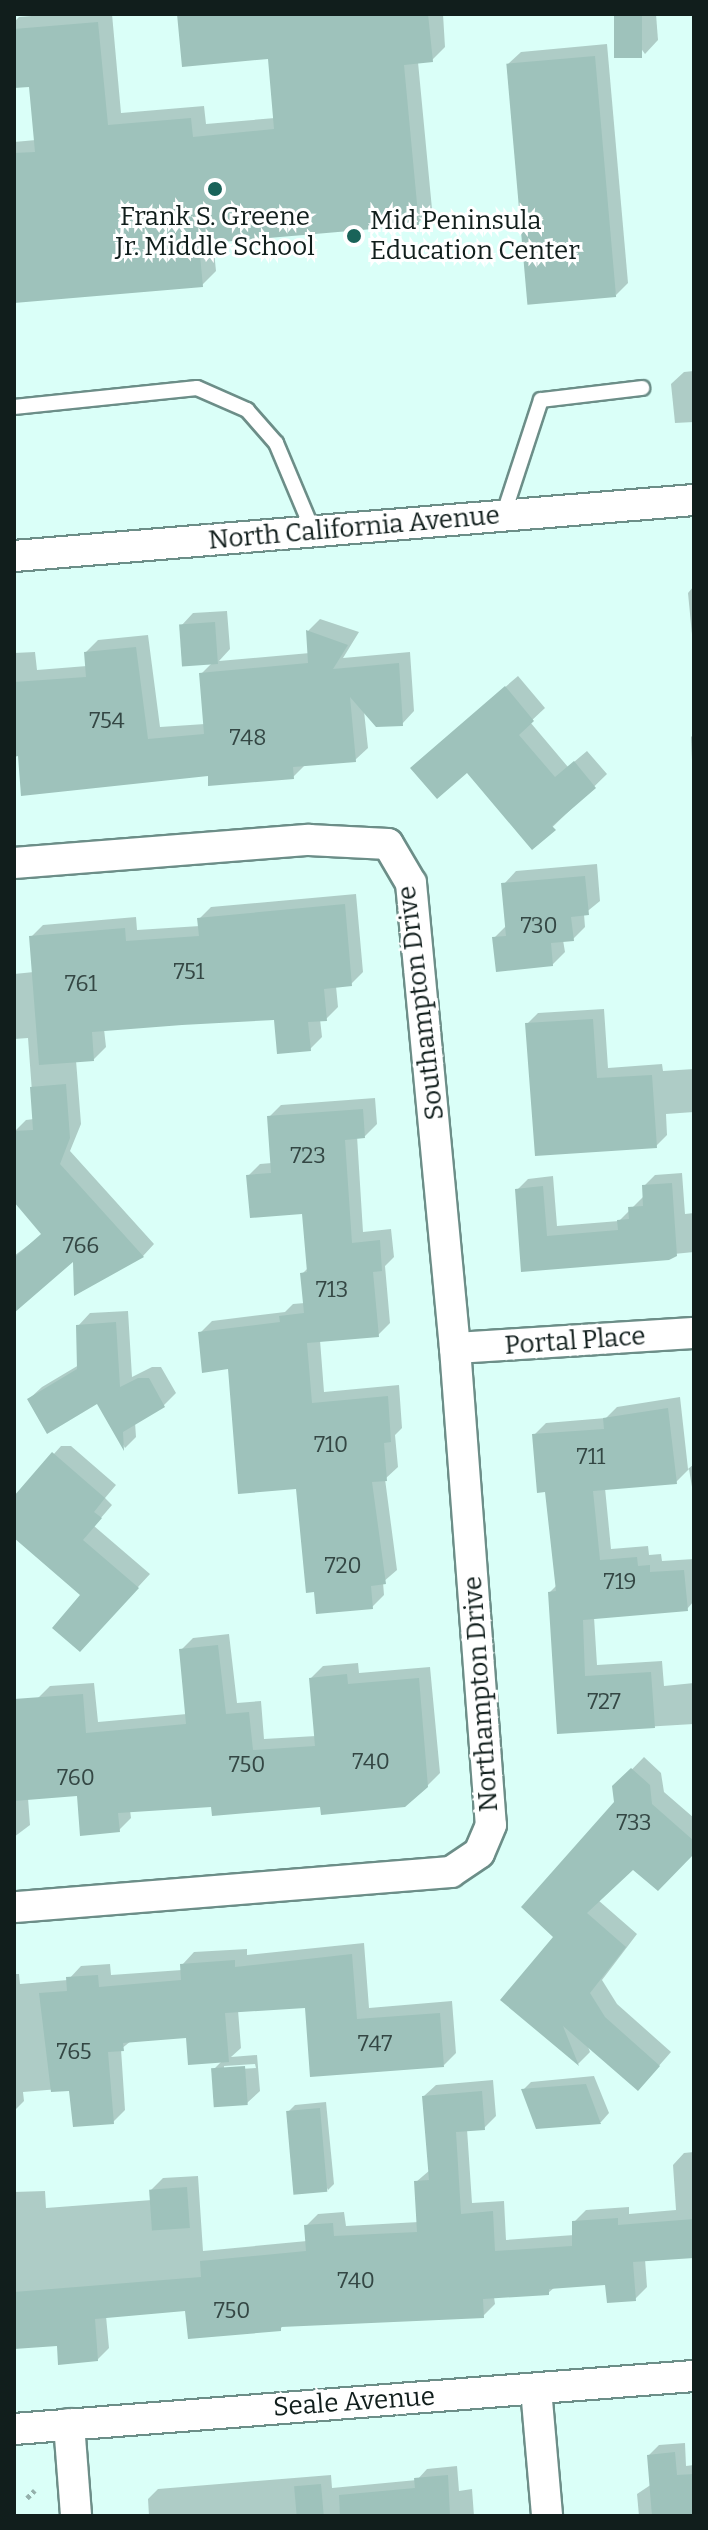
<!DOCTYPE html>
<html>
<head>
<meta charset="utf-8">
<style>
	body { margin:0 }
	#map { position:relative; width:708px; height:2530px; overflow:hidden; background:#dafff8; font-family:Bitter,serif }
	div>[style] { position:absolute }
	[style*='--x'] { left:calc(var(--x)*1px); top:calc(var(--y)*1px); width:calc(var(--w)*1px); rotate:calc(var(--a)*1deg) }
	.shadow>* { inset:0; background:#0003 }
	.building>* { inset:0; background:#9ec2bb; transform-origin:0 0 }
	.path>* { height:5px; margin-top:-2.5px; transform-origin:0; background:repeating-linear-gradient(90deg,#95b1ac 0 4px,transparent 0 8px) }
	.roads { filter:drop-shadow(2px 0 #6c8e88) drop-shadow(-2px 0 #6c8e88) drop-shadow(0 2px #6c8e88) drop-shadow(0 -2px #6c8e88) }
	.service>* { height:14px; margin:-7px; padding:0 7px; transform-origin:7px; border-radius:7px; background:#fff }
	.minor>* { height:30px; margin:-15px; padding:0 15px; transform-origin:15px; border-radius:15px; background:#fff }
	.dots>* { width:22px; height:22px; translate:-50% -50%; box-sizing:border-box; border:4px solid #fff; border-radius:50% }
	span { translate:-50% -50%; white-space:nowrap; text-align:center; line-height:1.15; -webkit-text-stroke:6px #fff; paint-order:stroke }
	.number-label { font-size:22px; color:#344744 }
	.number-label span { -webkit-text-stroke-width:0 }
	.poi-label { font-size:26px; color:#111e1c }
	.left { translate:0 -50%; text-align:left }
	.street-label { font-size:26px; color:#111e1c }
	.frame { position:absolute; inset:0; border:16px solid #111e1c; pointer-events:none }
</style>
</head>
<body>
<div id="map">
	<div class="shadow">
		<div style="clip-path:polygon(56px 14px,112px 14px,121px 113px,204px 106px,206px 124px,275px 118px,270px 57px,179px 14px,443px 14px,445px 47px,432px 60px,418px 62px,432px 209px,418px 223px,213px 241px,216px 271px,202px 285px,14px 301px,14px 142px,36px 140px,31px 84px,14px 86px,14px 22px,19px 17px)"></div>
		<div style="clip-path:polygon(616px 14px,656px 14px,658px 40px,645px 54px)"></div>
		<div style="clip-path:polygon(607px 44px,628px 283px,616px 295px,508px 64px,521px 52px)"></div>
		<div style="clip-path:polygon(694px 371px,694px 422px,675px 423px,671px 384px,684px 372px)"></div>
		<div style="clip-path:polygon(694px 586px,694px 645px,693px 645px,688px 593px)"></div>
		<div style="clip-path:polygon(227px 611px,230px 649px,219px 661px,310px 653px,308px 631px,320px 619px,359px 632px,343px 658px,410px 652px,414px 711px,402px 724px,364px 711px,368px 748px,355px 760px,306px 764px,293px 777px,209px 773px,14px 755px,14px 653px,35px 652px,37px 670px,87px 666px,86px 652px,98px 640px,148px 635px,160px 727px,205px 724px,202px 673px,213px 662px,181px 626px,193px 613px)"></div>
		<div style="clip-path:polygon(518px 676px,545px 708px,530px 722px,568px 767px,587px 751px,607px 774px,532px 847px,467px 771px,425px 756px)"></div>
		<div style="clip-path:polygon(694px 734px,694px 808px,691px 737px)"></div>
		<div style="clip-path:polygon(597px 864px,600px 901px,584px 914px,585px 927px,573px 939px,563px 940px,565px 952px,552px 965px,494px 938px,507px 925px,504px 884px,516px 871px)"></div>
		<div style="clip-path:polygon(356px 894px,363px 972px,351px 984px,336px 986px,338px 1007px,326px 1019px,320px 1019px,322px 1037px,310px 1049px,276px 1018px,104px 1029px,106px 1047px,94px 1059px,76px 1060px,81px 1124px,70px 1151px,154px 1244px,143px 1256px,76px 1293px,75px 1258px,14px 1311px,14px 1256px,43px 1234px,14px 1199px,14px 1132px,26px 1120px,34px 1119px,28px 1038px,14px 1039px,14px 974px,34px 972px,31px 937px,43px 925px,136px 917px,137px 930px,200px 926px,199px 919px,211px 907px)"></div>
		<div style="clip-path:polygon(604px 1009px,608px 1068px,662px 1064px,663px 1071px,694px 1069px,694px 1112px,666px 1114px,667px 1135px,656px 1146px,527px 1024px,538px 1013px)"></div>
		<div style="clip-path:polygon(375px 1098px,377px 1124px,365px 1136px,357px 1136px,363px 1232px,391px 1229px,394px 1257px,385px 1266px,390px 1323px,378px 1335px,320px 1340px,324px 1392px,399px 1385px,402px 1428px,395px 1435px,398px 1467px,385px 1479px,397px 1570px,383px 1582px,384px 1595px,372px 1607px,229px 1367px,200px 1333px,212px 1321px,285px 1312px,293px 1304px,305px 1303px,302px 1274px,309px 1267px,304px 1212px,248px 1176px,260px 1164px,272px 1163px,269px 1117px,281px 1105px)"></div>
		<div style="clip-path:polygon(682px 1173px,685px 1214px,694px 1213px,694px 1252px,523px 1269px,517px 1190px,528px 1179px,553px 1176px,557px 1226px,619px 1221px,644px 1196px,644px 1186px,655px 1175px)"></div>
		<div style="clip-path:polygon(128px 1311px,132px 1377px,152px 1367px,161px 1367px,176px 1393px,163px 1406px,135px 1422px,136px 1437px,125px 1448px,98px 1401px,29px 1399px,42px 1387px,79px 1365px,78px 1326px,90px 1313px)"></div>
		<div style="clip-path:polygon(680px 1397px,688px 1469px,694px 1464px,694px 1499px,689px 1469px,676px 1482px,605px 1488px,611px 1549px,648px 1546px,649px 1555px,661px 1554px,662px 1561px,694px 1559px,694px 1601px,687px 1609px,594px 1617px,597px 1665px,662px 1661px,664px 1686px,694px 1683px,694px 1724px,559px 1732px,550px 1592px,557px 1585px,547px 1490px,534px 1435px,546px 1423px,606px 1418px,617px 1407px)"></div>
		<div style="clip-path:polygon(61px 1446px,71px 1446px,116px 1485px,105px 1498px,112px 1505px,94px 1526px,150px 1574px,92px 1637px,83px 1595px,14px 1535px,14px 1499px)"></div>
		<div style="clip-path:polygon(229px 1634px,237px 1703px,261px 1701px,264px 1739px,316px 1736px,311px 1678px,323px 1666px,358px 1663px,359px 1673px,430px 1667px,440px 1773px,427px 1786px,322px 1805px,213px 1805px,130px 1810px,131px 1818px,119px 1830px,78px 1793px,28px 1798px,30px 1825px,14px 1837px,14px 1750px,38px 1698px,50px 1686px,94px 1683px,98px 1722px,187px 1714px,181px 1650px,193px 1638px)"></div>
		<div style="clip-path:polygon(644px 1757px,661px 1773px,664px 1792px,694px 1818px,694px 1852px,633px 1867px,598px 1900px,637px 1934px,602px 1980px,617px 2004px,671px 2052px,650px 2076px,587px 2044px,590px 2052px,578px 2064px,503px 2000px,556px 1937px,616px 1803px,615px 1787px)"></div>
		<div style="clip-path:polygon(evenodd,364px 1943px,369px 2008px,452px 2001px,456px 2053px,444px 2065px,307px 2006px,238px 2010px,241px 2048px,231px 2057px,257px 2055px,260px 2091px,247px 2103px,213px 2070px,223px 2060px,187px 2036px,131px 2041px,121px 2049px,125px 2110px,113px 2122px,71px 2088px,23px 2092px,24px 2101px,14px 2111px,14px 1974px,19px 1974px,20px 1984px,68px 1980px,81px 1966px,110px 1964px,111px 1975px,182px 1970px,182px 1965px,194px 1952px,247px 1949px,247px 1955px,364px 1943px,255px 2064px,256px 2068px,224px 2070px,224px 2066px,255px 2064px)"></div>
		<div style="clip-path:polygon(594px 2076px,609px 2113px,601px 2122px,538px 2127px,523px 2090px,531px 2082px)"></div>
		<div style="clip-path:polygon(493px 2080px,496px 2116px,484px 2128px,467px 2129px,472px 2203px,504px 2201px,506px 2240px,574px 2235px,574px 2222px,586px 2210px,629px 2207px,629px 2214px,676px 2210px,673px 2165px,684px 2153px,694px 2152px,694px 2256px,645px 2259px,647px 2287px,635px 2299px,607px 2283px,555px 2287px,548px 2293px,494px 2297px,495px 2304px,483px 2316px,284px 2325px,280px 2329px,187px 2309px,106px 2316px,109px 2348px,97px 2360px,58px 2343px,14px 2347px,14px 2192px,45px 2191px,46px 2208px,152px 2200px,151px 2190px,163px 2178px,198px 2176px,203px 2251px,307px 2241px,306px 2226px,318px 2214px,344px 2212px,346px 2226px,419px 2222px,416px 2182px,430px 2170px,424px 2096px,436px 2085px)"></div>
		<div style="clip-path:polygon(326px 2102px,334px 2184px,328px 2190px,288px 2112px,295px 2105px)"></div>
		<div style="clip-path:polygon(685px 2443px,686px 2466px,694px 2465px,694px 2516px,639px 2516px,637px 2494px,652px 2484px,649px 2455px,659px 2445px)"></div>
		<div style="clip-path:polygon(457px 2466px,459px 2491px,472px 2489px,474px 2516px,149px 2516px,148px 2499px,158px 2489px,331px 2475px,332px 2488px,417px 2480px,427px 2469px)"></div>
	</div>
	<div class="building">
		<div style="clip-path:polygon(177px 14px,428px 14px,433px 62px,404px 65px,419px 225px,199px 244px,203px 287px,14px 303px,14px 153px,35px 152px,29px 87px,14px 88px,14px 29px,98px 22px,108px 125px,191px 118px,193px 137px,274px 129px,268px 59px,182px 67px)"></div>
		<div style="left:614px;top:14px;width:28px;height:44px"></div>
		<div style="left:595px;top:56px;width:242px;height:89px;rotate:85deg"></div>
		<div style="left:215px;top:622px;width:42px;height:36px;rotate:86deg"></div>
		<div style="clip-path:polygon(306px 630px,348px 645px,333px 669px,399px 663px,403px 726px,376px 727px,350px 697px,356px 762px,293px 767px,294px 779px,208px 786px,208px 776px,21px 796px,18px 756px,14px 757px,14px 682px,86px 677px,84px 652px,136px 647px,148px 739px,204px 734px,199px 673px,308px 663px)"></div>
		<div style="clip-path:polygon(505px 686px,534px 721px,519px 735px,555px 777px,574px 761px,596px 788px,552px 826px,556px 830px,532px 850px,467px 773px,437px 799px,410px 768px)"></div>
		<div style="clip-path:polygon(585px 876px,589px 915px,571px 917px,574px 941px,551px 943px,553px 966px,496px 972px,492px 937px,506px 936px,501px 883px)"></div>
		<div style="clip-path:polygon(345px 904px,352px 986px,324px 989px,327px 1021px,308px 1022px,311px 1051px,277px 1054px,274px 1020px,182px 1025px,92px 1032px,94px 1061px,39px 1065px,29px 936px,125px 928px,126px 941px,199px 936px,197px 918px)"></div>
		<div style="clip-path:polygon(593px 1019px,597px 1078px,652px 1075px,657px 1148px,535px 1156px,525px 1023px)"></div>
		<div style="clip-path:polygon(66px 1084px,70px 1138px,60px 1164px,144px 1257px,74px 1296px,73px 1262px,14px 1313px,14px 1258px,41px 1234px,14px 1202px,14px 1131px,33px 1130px,30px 1087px)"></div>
		<div style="clip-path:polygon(363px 1109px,365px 1138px,345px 1140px,352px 1243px,380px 1240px,382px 1271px,373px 1272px,379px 1337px,307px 1343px,312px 1403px,388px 1396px,391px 1442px,384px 1443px,387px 1481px,372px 1482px,386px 1584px,371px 1586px,373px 1609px,316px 1614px,314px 1592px,306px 1593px,296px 1489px,238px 1494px,228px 1369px,202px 1373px,198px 1332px,280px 1322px,279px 1316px,304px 1313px,300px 1273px,307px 1272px,302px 1214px,250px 1218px,246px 1175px,271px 1173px,267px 1116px)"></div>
		<div style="clip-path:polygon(672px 1183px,677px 1256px,669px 1260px,521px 1272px,515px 1189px,543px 1186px,547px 1236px,618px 1230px,617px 1220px,629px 1219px,628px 1207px,643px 1206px,642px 1185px)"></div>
		<div style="clip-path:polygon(116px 1322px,120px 1387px,138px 1378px,149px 1378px,165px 1407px,123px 1432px,124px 1451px,97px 1404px,47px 1434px,27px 1399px,77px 1369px,76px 1325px)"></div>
		<div style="clip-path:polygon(668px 1408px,677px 1484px,593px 1491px,600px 1560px,637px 1557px,638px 1566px,650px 1565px,650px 1572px,684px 1570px,688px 1611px,583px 1620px,585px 1676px,651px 1672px,655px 1728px,557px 1734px,548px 1592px,556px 1591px,545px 1492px,537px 1493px,532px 1434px,604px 1429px,603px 1418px)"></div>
		<div style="clip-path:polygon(52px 1452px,105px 1498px,94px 1512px,102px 1518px,83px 1540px,139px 1588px,80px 1652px,52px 1628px,80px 1595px,14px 1538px,14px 1496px)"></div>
		<div style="clip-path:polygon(218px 1645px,226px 1714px,249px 1712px,253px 1750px,315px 1746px,309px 1678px,347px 1674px,348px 1684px,419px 1678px,428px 1787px,405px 1807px,321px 1815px,320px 1807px,212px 1816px,211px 1807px,118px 1813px,120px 1832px,80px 1836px,77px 1796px,14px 1801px,14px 1699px,83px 1694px,86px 1733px,186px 1724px,179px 1649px)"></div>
		<div style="clip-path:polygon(631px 1768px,650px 1785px,652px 1804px,694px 1841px,694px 1854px,658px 1891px,633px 1870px,587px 1913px,626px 1947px,590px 1993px,605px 2017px,660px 2066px,638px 2091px,563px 2026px,579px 2066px,500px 2000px,553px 1937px,521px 1907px,614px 1802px,612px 1786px)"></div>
		<div style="clip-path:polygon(352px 1954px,357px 2019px,440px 2013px,444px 2067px,310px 2077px,305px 2008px,225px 2013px,229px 2062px,188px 2065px,186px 2038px,123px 2043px,124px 2051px,108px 2052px,114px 2124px,73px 2127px,69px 2091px,51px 2092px,39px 1993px,67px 1991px,66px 1977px,98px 1975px,99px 1987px,181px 1980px,180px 1964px,235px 1960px,235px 1967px)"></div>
		<div style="left:245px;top:2066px;width:39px;height:34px;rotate:86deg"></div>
		<div style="clip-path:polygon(586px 2084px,601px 2124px,536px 2129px,521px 2089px)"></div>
		<div style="clip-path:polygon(482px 2091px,485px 2130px,456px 2132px,461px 2214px,493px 2211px,495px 2251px,572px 2246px,572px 2221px,618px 2218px,618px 2225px,694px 2219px,694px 2258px,633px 2262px,636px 2301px,607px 2303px,605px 2285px,549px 2289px,549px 2295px,483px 2299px,484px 2318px,281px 2327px,281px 2331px,188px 2339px,185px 2311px,95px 2319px,98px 2361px,58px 2365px,57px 2346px,14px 2349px,14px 2292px,201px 2277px,200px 2261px,306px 2251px,304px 2225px,333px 2223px,334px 2236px,417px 2232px,414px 2181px,429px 2180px,422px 2096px)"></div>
		<div style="left:320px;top:2108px;width:84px;height:34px;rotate:85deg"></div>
		<div style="left:187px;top:2187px;width:41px;height:38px;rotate:86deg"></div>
		<div style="clip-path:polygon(675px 2452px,677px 2475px,694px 2474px,694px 2516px,652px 2516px,647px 2455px)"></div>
		<div style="clip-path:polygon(448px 2475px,450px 2516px,340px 2516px,339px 2495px,415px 2488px,414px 2478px)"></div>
		<div style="left:321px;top:2484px;width:32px;height:27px;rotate:85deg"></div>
	</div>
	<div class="path">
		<div style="--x:27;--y:2498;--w:11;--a:-45"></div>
	</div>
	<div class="roads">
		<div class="service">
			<div style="--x:14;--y:407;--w:184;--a:-5.9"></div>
			<div style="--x:197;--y:388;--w:55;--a:23.7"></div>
			<div style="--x:247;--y:410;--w:44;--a:48.7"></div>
			<div style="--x:276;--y:443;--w:95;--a:67.2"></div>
			<div style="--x:503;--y:516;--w:122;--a:-71.9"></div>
			<div style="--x:541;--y:400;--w:102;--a:-6.8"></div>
		</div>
		<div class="minor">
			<div style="--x:14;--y:556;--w:682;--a:-4.71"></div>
			<div style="--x:14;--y:863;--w:296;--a:-4.5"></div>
			<div style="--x:309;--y:840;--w:79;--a:2.9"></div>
			<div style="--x:388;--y:844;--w:45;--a:59.5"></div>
			<div style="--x:411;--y:883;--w:467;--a:84.6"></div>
			<div style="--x:455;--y:1348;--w:478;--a:85.7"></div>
			<div style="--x:491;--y:1825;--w:30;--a:113"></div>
			<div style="--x:479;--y:1853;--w:34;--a:146"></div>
			<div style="--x:451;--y:1872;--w:438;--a:175.4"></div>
			<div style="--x:455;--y:1348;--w:239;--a:-3.6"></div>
			<div style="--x:536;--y:2389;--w:127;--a:85"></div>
			<div style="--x:69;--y:2424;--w:92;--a:85.6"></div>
			<div style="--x:14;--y:2429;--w:682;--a:-4.46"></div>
		</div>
	</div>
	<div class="dots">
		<div style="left:215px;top:189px;background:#196359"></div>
		<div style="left:354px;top:236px;background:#196359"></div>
	</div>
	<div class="number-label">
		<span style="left:107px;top:721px">754</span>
		<span style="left:248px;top:738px">748</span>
		<span style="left:539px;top:926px">730</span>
		<span style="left:189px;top:972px">751</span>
		<span style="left:81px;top:984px">761</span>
		<span style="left:308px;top:1156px">723</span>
		<span style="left:81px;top:1246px">766</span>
		<span style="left:332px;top:1290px">713</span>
		<span style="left:331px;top:1445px">710</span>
		<span style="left:591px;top:1457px">711</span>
		<span style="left:343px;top:1566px">720</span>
		<span style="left:620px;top:1582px">719</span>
		<span style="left:604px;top:1702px">727</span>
		<span style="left:371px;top:1762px">740</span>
		<span style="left:247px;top:1765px">750</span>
		<span style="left:76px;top:1778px">760</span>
		<span style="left:634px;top:1823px">733</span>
		<span style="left:375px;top:2044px">747</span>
		<span style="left:74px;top:2052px">765</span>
		<span style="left:356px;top:2281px">740</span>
		<span style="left:232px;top:2311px">750</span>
	</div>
	<div class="poi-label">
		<span style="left:215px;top:232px">Frank S. Greene<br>Jr. Middle School</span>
		<span class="left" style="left:370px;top:236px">Mid Peninsula<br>Education Center</span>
	</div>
	<div class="street-label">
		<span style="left:354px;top:528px;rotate:-5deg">North California Avenue</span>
		<span style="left:421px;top:1003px;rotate:-97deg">Southampton Drive</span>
		<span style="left:575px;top:1341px;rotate:-4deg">Portal Place</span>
		<span style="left:481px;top:1694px;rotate:-94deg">Northampton Drive</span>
		<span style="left:354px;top:2402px;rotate:-4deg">Seale Avenue</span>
	</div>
	<div class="frame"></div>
</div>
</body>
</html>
